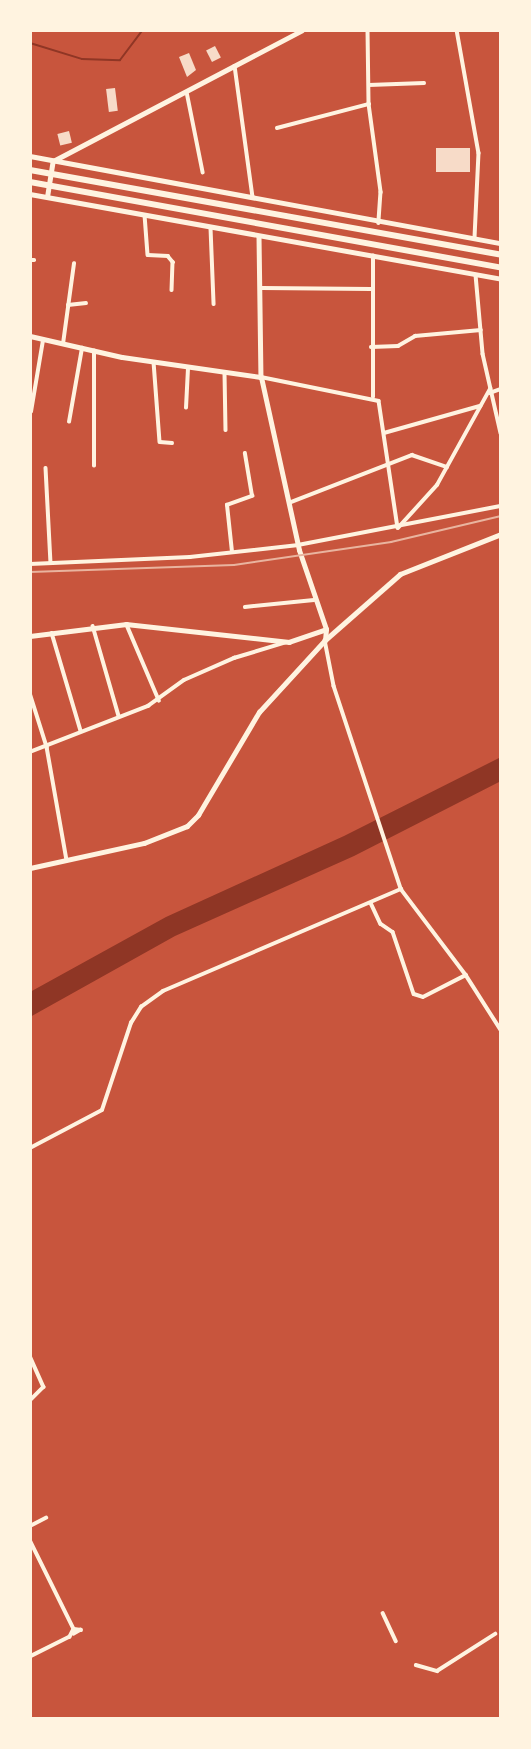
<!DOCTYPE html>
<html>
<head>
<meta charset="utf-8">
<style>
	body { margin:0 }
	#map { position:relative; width:531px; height:1749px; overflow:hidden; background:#c8553d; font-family:"Golos Text",sans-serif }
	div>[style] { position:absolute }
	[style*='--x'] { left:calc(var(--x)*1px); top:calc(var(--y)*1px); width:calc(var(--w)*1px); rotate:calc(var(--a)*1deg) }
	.water>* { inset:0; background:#8f3625 }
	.stream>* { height:2px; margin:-1px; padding:0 1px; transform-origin:1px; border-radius:1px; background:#8f3625 }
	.building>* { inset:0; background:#f7dbc8; transform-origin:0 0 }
	.minor>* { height:3.5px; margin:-1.75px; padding:0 1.75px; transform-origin:1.75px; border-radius:1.75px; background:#fff3e0 }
	.tertiary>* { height:4.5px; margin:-2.25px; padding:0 2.25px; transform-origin:2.25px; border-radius:2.25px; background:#fff3e0 }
	.secondary>* { height:5px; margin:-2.5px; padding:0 2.5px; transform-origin:2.5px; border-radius:2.5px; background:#fff3e0 }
	.trunk>* { height:6px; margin:-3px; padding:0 3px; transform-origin:3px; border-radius:3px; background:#fff3e0 }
	.rail>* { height:2px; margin:-1px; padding:0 1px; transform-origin:1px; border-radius:1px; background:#e9b49f }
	span { translate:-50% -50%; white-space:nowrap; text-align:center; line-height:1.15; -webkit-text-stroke:5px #fff3e0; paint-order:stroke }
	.frame { position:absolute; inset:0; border:32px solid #fff3e0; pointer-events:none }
</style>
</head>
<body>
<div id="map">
	<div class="water">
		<div style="clip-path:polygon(501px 757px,501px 781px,354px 856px,175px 936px,30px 1017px,30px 992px,166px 917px,344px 836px)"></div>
	</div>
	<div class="stream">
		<div style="--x:30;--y:43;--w:54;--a:17.1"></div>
		<div style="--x:82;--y:59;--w:38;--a:2"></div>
		<div style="--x:120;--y:60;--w:38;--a:-53"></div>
	</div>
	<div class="building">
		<div style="left:215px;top:46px;width:13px;height:10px;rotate:63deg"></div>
		<div style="clip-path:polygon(189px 53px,196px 70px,187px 77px,179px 57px)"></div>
		<div style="left:115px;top:88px;width:23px;height:9px;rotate:83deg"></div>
		<div style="left:69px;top:131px;width:12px;height:12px;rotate:76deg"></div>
		<div style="left:470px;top:148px;width:24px;height:34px;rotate:90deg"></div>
	</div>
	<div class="minor">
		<div style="--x:368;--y:30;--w:74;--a:89.2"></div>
		<div style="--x:369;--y:104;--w:89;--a:82.2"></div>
		<div style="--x:381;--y:192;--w:31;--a:94"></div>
		<div style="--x:457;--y:30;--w:125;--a:79.9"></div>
		<div style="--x:479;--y:153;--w:84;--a:92.7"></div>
		<div style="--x:235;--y:66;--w:132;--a:82.2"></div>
		<div style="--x:369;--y:85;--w:55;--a:-2.1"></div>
		<div style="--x:187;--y:92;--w:82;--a:78.7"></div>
		<div style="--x:277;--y:128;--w:95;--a:-14.6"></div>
		<div style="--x:145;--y:215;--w:40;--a:85.7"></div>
		<div style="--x:148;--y:255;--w:20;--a:3"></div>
		<div style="--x:168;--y:256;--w:8;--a:50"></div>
		<div style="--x:173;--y:262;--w:28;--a:92"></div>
		<div style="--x:211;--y:228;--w:76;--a:87.7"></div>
		<div style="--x:30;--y:260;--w:4;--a:0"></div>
		<div style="--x:476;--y:275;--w:79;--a:84.9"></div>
		<div style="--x:483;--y:354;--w:81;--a:77.2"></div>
		<div style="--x:262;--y:288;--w:109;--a:0.5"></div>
		<div style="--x:68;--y:305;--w:18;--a:-6"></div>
		<div style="--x:63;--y:344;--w:81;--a:-82.2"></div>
		<div style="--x:371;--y:347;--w:27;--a:-2"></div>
		<div style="--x:398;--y:346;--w:20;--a:-30"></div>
		<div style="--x:415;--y:336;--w:66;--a:-5.2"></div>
		<div style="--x:154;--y:362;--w:80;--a:85.7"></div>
		<div style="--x:160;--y:442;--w:12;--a:5"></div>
		<div style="--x:225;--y:373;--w:57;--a:89"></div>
		<div style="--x:261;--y:377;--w:120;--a:11.5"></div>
		<div style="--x:379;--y:401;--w:128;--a:81.5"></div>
		<div style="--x:398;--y:528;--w:58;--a:-47.8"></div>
		<div style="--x:437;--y:485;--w:110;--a:-61.1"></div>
		<div style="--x:490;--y:393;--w:12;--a:-20"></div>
		<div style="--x:373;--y:397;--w:141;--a:-90"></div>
		<div style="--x:186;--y:408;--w:40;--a:-87.1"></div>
		<div style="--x:31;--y:412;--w:73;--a:-80.5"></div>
		<div style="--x:69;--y:422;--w:75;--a:-80"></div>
		<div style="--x:384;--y:433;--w:100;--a:-15.7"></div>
		<div style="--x:94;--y:466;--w:115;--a:-90"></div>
		<div style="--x:46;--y:468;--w:95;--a:87"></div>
		<div style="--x:289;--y:503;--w:132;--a:-21.3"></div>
		<div style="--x:412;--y:455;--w:37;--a:19"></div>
		<div style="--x:232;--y:552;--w:47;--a:-96.1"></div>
		<div style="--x:227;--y:505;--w:27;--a:-20"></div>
		<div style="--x:252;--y:496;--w:43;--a:-99.5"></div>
		<div style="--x:30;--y:564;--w:160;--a:-2.5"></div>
		<div style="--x:190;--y:557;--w:109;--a:-6.3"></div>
		<div style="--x:298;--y:545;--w:207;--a:-10.9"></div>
		<div style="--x:245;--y:607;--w:69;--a:-5.8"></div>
		<div style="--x:127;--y:625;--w:82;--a:66.9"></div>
		<div style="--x:93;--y:626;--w:94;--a:73.9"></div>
		<div style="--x:52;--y:633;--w:102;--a:73.5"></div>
		<div style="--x:325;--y:640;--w:47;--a:78.9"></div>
		<div style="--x:334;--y:686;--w:214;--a:71.7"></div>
		<div style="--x:401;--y:889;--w:108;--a:52.9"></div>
		<div style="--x:466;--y:975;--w:65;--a:57.5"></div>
		<div style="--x:30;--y:693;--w:57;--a:72.5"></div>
		<div style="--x:47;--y:747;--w:115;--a:80"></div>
		<div style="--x:30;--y:752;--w:127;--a:-21.3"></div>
		<div style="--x:148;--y:706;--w:44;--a:-35.8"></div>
		<div style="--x:184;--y:680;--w:55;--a:-23.7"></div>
		<div style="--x:234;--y:658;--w:55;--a:-16.8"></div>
		<div style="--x:371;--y:903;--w:23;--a:65"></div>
		<div style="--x:381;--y:924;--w:14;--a:34"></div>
		<div style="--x:393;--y:932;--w:65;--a:71.3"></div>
		<div style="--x:414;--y:994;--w:9;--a:18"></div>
		<div style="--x:423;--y:997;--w:48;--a:-27.1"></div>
		<div style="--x:30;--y:1148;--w:81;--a:-27.8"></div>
		<div style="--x:102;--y:1110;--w:92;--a:-71.6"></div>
		<div style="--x:131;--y:1023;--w:19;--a:-58"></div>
		<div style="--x:141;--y:1007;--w:27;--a:-36"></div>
		<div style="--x:163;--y:991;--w:259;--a:-23.2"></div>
		<div style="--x:30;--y:1356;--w:34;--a:66"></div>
		<div style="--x:44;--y:1387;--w:20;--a:135"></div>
		<div style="--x:30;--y:1526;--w:18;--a:-27"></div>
		<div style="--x:30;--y:1540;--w:99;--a:63.7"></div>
		<div style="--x:74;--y:1629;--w:9;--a:117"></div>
		<div style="--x:70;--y:1637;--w:45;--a:153.4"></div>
		<div style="--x:383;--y:1613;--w:31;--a:65"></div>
		<div style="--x:74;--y:1629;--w:7;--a:8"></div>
		<div style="--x:81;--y:1630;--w:8;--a:150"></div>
		<div style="--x:416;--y:1665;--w:22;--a:16"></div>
		<div style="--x:437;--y:1671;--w:69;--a:-32.5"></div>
	</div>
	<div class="tertiary">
		<div style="--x:30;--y:156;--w:479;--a:10.5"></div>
		<div style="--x:30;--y:194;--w:479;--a:10.2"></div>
		<div style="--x:47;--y:197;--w:36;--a:-81"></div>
		<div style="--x:259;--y:236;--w:141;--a:89.2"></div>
		<div style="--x:30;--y:636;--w:97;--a:-7.1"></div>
		<div style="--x:126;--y:624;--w:164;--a:6.3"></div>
		<div style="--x:289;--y:642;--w:39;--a:-19"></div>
	</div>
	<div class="secondary">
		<div style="--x:53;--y:161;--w:281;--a:-27.7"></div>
		<div style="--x:30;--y:336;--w:94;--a:12.9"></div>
		<div style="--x:122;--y:357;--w:140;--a:8.2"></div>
		<div style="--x:261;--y:377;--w:177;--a:77.6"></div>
		<div style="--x:299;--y:550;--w:83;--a:71.1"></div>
		<div style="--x:326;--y:629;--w:11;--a:95"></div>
		<div style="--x:30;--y:868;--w:117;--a:-12.4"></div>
		<div style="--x:144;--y:843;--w:46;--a:-21.6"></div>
		<div style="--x:187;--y:826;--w:16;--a:-45"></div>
		<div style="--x:198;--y:815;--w:120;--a:-59.4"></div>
		<div style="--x:259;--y:712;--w:98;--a:-47.5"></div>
		<div style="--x:325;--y:640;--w:100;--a:-41.3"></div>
		<div style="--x:400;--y:574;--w:109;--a:-21.6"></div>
	</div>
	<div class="trunk">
		<div style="--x:30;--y:170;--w:479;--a:10.2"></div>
		<div style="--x:30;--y:182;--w:479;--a:10.3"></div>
	</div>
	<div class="rail">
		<div style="--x:30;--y:572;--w:204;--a:-2"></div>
		<div style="--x:234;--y:565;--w:159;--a:-8.3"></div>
		<div style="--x:391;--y:542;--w:113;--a:-13.3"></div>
	</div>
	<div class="frame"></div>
</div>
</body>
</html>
